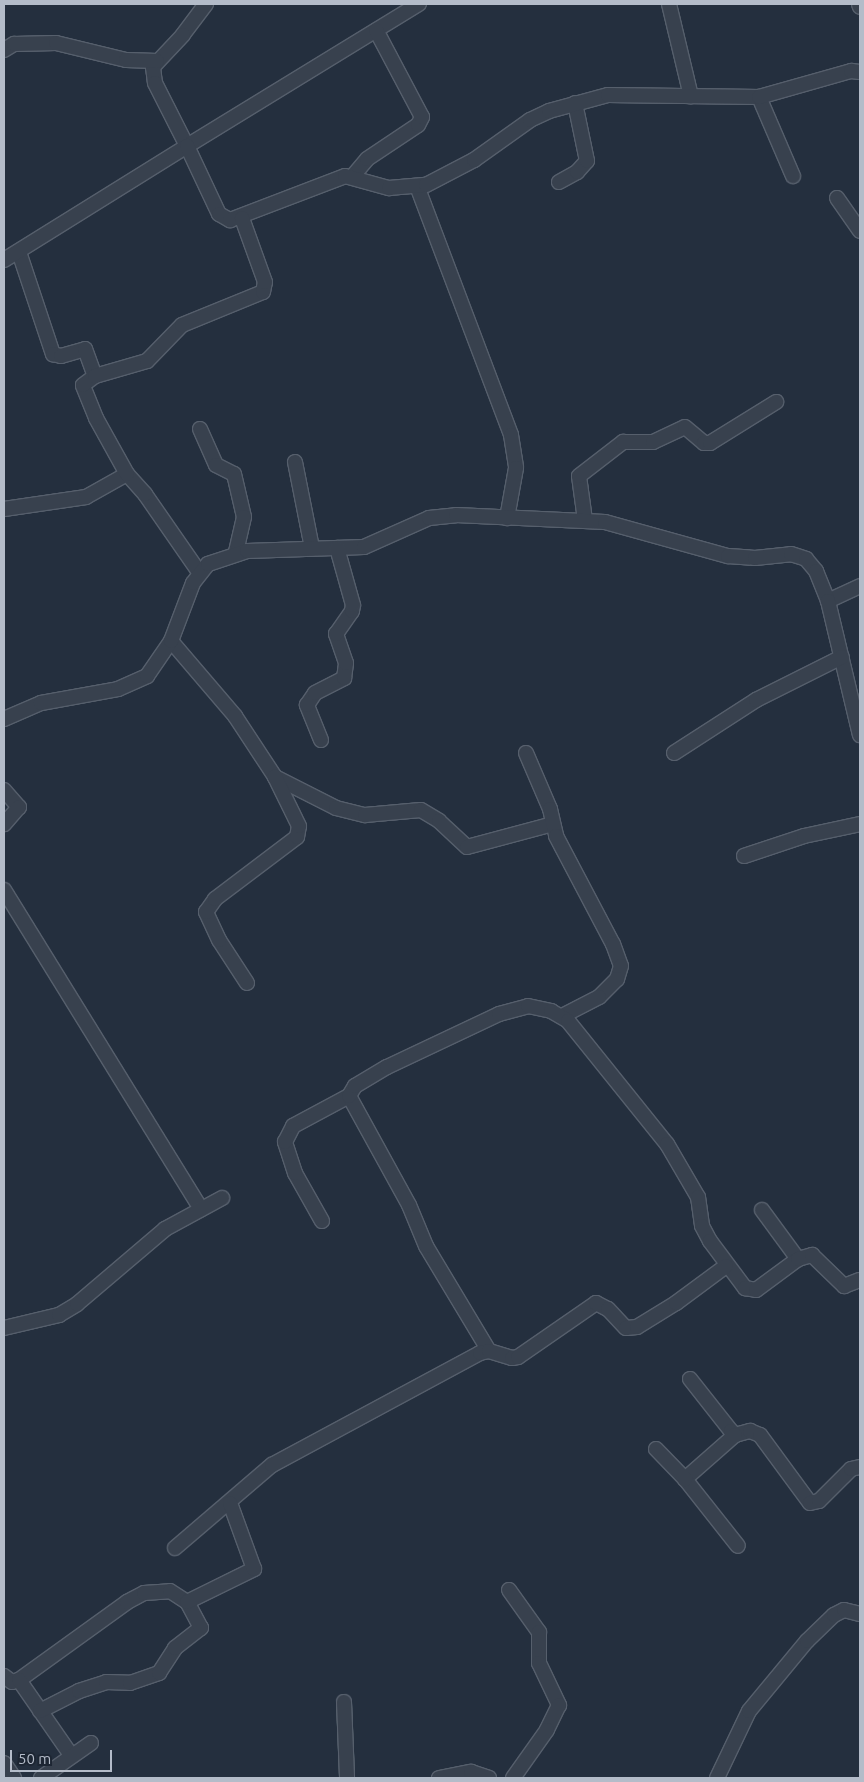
<!DOCTYPE html>
<html>
<head>
<meta charset="utf-8">
<style>
	body { margin:0 }
	#map { position:relative; width:864px; height:1782px; overflow:hidden; background:#242f3e; font-family:Ubuntu,sans-serif }
	div>[style] { position:absolute }
	[style*='--x'] { left:calc(var(--x)*1px); top:calc(var(--y)*1px); width:calc(var(--w)*1px); rotate:calc(var(--a)*1deg) }
	.roads { filter:drop-shadow(1px 0 #565f6c) drop-shadow(-1px 0 #565f6c) drop-shadow(0 1px #565f6c) drop-shadow(0 -1px #565f6c) }
	.street>* { height:14px; margin:-7px; padding:0 7px; transform-origin:7px; border-radius:7px; background:#38414e }
	span { translate:-50% -50%; white-space:nowrap; text-align:center; line-height:1.15; -webkit-text-stroke:4px #1d2633; paint-order:stroke }
	.frame { position:absolute; inset:0; border:5px solid #b4bcc9; pointer-events:none }
	.scale { position:absolute; left:10px; top:1750px; width:102px; height:22px; box-sizing:border-box; border:2px solid #b4bcc9; border-top:0; padding-left:6px; font-size:15px; line-height:18px; white-space:nowrap; color:#b4bcc9; -webkit-text-stroke:4px #1d2633; paint-order:stroke }
</style>
</head>
<body>
<div id="map">
	<div class="roads">
		<div class="street">
			<div style="--x:206;--y:4;--w:39;--a:127"></div>
			<div style="--x:183;--y:35;--w:44;--a:133.2"></div>
			<div style="--x:153;--y:67;--w:16;--a:83"></div>
			<div style="--x:155;--y:83;--w:71;--a:63.1"></div>
			<div style="--x:187;--y:146;--w:272;--a:-31.5"></div>
			<div style="--x:669;--y:4;--w:95;--a:76.6"></div>
			<div style="--x:859;--y:4;--w:3;--a:72"></div>
			<div style="--x:4;--y:50;--w:12;--a:-31"></div>
			<div style="--x:14;--y:44;--w:42;--a:-1.4"></div>
			<div style="--x:56;--y:43;--w:72;--a:13.7"></div>
			<div style="--x:126;--y:60;--w:31;--a:2"></div>
			<div style="--x:759;--y:97;--w:86;--a:66.7"></div>
			<div style="--x:352;--y:177;--w:23;--a:-50"></div>
			<div style="--x:367;--y:159;--w:61;--a:-33.7"></div>
			<div style="--x:418;--y:125;--w:9;--a:-63"></div>
			<div style="--x:422;--y:117;--w:98;--a:-117.9"></div>
			<div style="--x:559;--y:182;--w:21;--a:-29"></div>
			<div style="--x:577;--y:172;--w:15;--a:-48"></div>
			<div style="--x:587;--y:161;--w:59;--a:-101.7"></div>
			<div style="--x:417;--y:186;--w:266;--a:69.3"></div>
			<div style="--x:511;--y:435;--w:33;--a:81"></div>
			<div style="--x:516;--y:468;--w:51;--a:100.2"></div>
			<div style="--x:837;--y:198;--w:40;--a:55.1"></div>
			<div style="--x:19;--y:252;--w:108;--a:71.6"></div>
			<div style="--x:53;--y:354;--w:8;--a:14"></div>
			<div style="--x:61;--y:356;--w:25;--a:-16"></div>
			<div style="--x:85;--y:349;--w:29;--a:70"></div>
			<div style="--x:4;--y:260;--w:216;--a:-31.9"></div>
			<div style="--x:187;--y:146;--w:75;--a:64.8"></div>
			<div style="--x:219;--y:214;--w:13;--a:29"></div>
			<div style="--x:230;--y:220;--w:123;--a:-20.9"></div>
			<div style="--x:345;--y:176;--w:46;--a:15.3"></div>
			<div style="--x:389;--y:188;--w:37;--a:-5"></div>
			<div style="--x:426;--y:185;--w:54;--a:-27.5"></div>
			<div style="--x:474;--y:160;--w:69;--a:-35.5"></div>
			<div style="--x:530;--y:120;--w:21;--a:-25"></div>
			<div style="--x:549;--y:111;--w:61;--a:-15.2"></div>
			<div style="--x:608;--y:95;--w:151;--a:0.8"></div>
			<div style="--x:759;--y:97;--w:96;--a:-15.8"></div>
			<div style="--x:851;--y:71;--w:9;--a:6"></div>
			<div style="--x:200;--y:429;--w:39;--a:66"></div>
			<div style="--x:216;--y:465;--w:20;--a:27"></div>
			<div style="--x:234;--y:474;--w:44;--a:76.9"></div>
			<div style="--x:244;--y:517;--w:36;--a:103"></div>
			<div style="--x:295;--y:462;--w:88;--a:78.8"></div>
			<div style="--x:4;--y:509;--w:83;--a:-8.3"></div>
			<div style="--x:86;--y:497;--w:47;--a:-29.3"></div>
			<div style="--x:585;--y:520;--w:44;--a:-97.8"></div>
			<div style="--x:579;--y:476;--w:56;--a:-37.7"></div>
			<div style="--x:623;--y:442;--w:30;--a:0"></div>
			<div style="--x:653;--y:442;--w:35;--a:-25"></div>
			<div style="--x:685;--y:427;--w:25;--a:40"></div>
			<div style="--x:704;--y:443;--w:6;--a:0"></div>
			<div style="--x:710;--y:443;--w:78;--a:-31.8"></div>
			<div style="--x:199;--y:572;--w:95;--a:-124.7"></div>
			<div style="--x:145;--y:494;--w:27;--a:-132"></div>
			<div style="--x:127;--y:474;--w:64;--a:-119"></div>
			<div style="--x:96;--y:418;--w:35;--a:-112"></div>
			<div style="--x:83;--y:385;--w:15;--a:-37"></div>
			<div style="--x:95;--y:376;--w:54;--a:-16.1"></div>
			<div style="--x:147;--y:361;--w:50;--a:-45.8"></div>
			<div style="--x:182;--y:325;--w:87;--a:-22.2"></div>
			<div style="--x:263;--y:292;--w:10;--a:-79"></div>
			<div style="--x:265;--y:282;--w:68;--a:-109.8"></div>
			<div style="--x:828;--y:601;--w:35;--a:-25"></div>
			<div style="--x:171;--y:641;--w:99;--a:49.5"></div>
			<div style="--x:235;--y:716;--w:73;--a:56.7"></div>
			<div style="--x:275;--y:777;--w:68;--a:26.9"></div>
			<div style="--x:336;--y:808;--w:30;--a:14"></div>
			<div style="--x:365;--y:815;--w:56;--a:-5.1"></div>
			<div style="--x:421;--y:810;--w:21;--a:31"></div>
			<div style="--x:439;--y:821;--w:38;--a:43"></div>
			<div style="--x:467;--y:847;--w:89;--a:-15"></div>
			<div style="--x:4;--y:719;--w:40;--a:-23.4"></div>
			<div style="--x:41;--y:703;--w:78;--a:-10.3"></div>
			<div style="--x:118;--y:689;--w:32;--a:-24"></div>
			<div style="--x:147;--y:676;--w:42;--a:-55.6"></div>
			<div style="--x:171;--y:641;--w:62;--a:-69.2"></div>
			<div style="--x:193;--y:583;--w:24;--a:-52"></div>
			<div style="--x:208;--y:564;--w:41;--a:-18.4"></div>
			<div style="--x:247;--y:551;--w:117;--a:-2"></div>
			<div style="--x:364;--y:547;--w:71;--a:-24"></div>
			<div style="--x:429;--y:518;--w:27;--a:-6"></div>
			<div style="--x:456;--y:515;--w:149;--a:2.7"></div>
			<div style="--x:605;--y:522;--w:128;--a:15.5"></div>
			<div style="--x:728;--y:556;--w:27;--a:4"></div>
			<div style="--x:755;--y:558;--w:36;--a:-6"></div>
			<div style="--x:791;--y:554;--w:16;--a:18"></div>
			<div style="--x:806;--y:559;--w:16;--a:50"></div>
			<div style="--x:816;--y:571;--w:32;--a:68"></div>
			<div style="--x:828;--y:601;--w:138;--a:76.6"></div>
			<div style="--x:321;--y:740;--w:38;--a:-112"></div>
			<div style="--x:307;--y:705;--w:14;--a:-56"></div>
			<div style="--x:315;--y:693;--w:33;--a:-27"></div>
			<div style="--x:344;--y:678;--w:15;--a:-82"></div>
			<div style="--x:346;--y:663;--w:31;--a:-109"></div>
			<div style="--x:336;--y:634;--w:28;--a:-55"></div>
			<div style="--x:352;--y:611;--w:6;--a:-81"></div>
			<div style="--x:353;--y:605;--w:59;--a:-105.7"></div>
			<div style="--x:526;--y:753;--w:61;--a:66.8"></div>
			<div style="--x:550;--y:809;--w:28;--a:77"></div>
			<div style="--x:556;--y:836;--w:122;--a:62.2"></div>
			<div style="--x:613;--y:944;--w:23;--a:70"></div>
			<div style="--x:621;--y:966;--w:14;--a:107"></div>
			<div style="--x:617;--y:979;--w:25;--a:135"></div>
			<div style="--x:599;--y:997;--w:42;--a:152.8"></div>
			<div style="--x:674;--y:753;--w:98;--a:-32.9"></div>
			<div style="--x:756;--y:700;--w:96;--a:-26.6"></div>
			<div style="--x:4;--y:790;--w:23;--a:49"></div>
			<div style="--x:19;--y:807;--w:23;--a:131"></div>
			<div style="--x:744;--y:856;--w:63;--a:-18.4"></div>
			<div style="--x:804;--y:836;--w:57;--a:-12.1"></div>
			<div style="--x:4;--y:890;--w:375;--a:58.3"></div>
			<div style="--x:247;--y:983;--w:51;--a:-123.1"></div>
			<div style="--x:219;--y:940;--w:31;--a:-115"></div>
			<div style="--x:206;--y:912;--w:16;--a:-55"></div>
			<div style="--x:215;--y:899;--w:103;--a:-37.1"></div>
			<div style="--x:297;--y:837;--w:11;--a:-80"></div>
			<div style="--x:299;--y:826;--w:55;--a:-116.1"></div>
			<div style="--x:762;--y:1210;--w:61;--a:53.7"></div>
			<div style="--x:322;--y:1221;--w:55;--a:-119.4"></div>
			<div style="--x:295;--y:1173;--w:33;--a:-108"></div>
			<div style="--x:285;--y:1142;--w:18;--a:-63"></div>
			<div style="--x:293;--y:1126;--w:64;--a:-28.2"></div>
			<div style="--x:4;--y:1328;--w:57;--a:-13.3"></div>
			<div style="--x:59;--y:1315;--w:21;--a:-31"></div>
			<div style="--x:77;--y:1304;--w:116;--a:-40.4"></div>
			<div style="--x:165;--y:1229;--w:65;--a:-28.5"></div>
			<div style="--x:489;--y:1351;--w:122;--a:-121"></div>
			<div style="--x:426;--y:1246;--w:44;--a:-112.5"></div>
			<div style="--x:409;--y:1205;--w:124;--a:-118.8"></div>
			<div style="--x:349;--y:1096;--w:12;--a:-59"></div>
			<div style="--x:355;--y:1086;--w:37;--a:-31"></div>
			<div style="--x:387;--y:1067;--w:124;--a:-25.3"></div>
			<div style="--x:499;--y:1014;--w:30;--a:-15"></div>
			<div style="--x:528;--y:1006;--w:24;--a:12"></div>
			<div style="--x:551;--y:1011;--w:20;--a:30"></div>
			<div style="--x:568;--y:1021;--w:158;--a:51.2"></div>
			<div style="--x:667;--y:1144;--w:61;--a:59.7"></div>
			<div style="--x:698;--y:1197;--w:29;--a:82"></div>
			<div style="--x:702;--y:1226;--w:17;--a:62"></div>
			<div style="--x:710;--y:1241;--w:59;--a:53.3"></div>
			<div style="--x:745;--y:1288;--w:11;--a:10"></div>
			<div style="--x:756;--y:1290;--w:52;--a:-36.4"></div>
			<div style="--x:798;--y:1259;--w:15;--a:-16"></div>
			<div style="--x:812;--y:1255;--w:45;--a:44.1"></div>
			<div style="--x:844;--y:1286;--w:17;--a:-21"></div>
			<div style="--x:690;--y:1379;--w:66;--a:51.7"></div>
			<div style="--x:731;--y:1431;--w:6;--a:45"></div>
			<div style="--x:735;--y:1435;--w:16;--a:-15"></div>
			<div style="--x:750;--y:1431;--w:11;--a:22"></div>
			<div style="--x:760;--y:1435;--w:84;--a:53.7"></div>
			<div style="--x:810;--y:1503;--w:9;--a:-13"></div>
			<div style="--x:819;--y:1501;--w:45;--a:-45"></div>
			<div style="--x:851;--y:1469;--w:9;--a:-13"></div>
			<div style="--x:735;--y:1435;--w:67;--a:138.7"></div>
			<div style="--x:685;--y:1479;--w:85;--a:51.7"></div>
			<div style="--x:656;--y:1449;--w:42;--a:46"></div>
			<div style="--x:175;--y:1548;--w:128;--a:-40.6"></div>
			<div style="--x:272;--y:1465;--w:236;--a:-28.3"></div>
			<div style="--x:480;--y:1353;--w:9;--a:-13"></div>
			<div style="--x:489;--y:1351;--w:24;--a:17"></div>
			<div style="--x:512;--y:1358;--w:6;--a:-9"></div>
			<div style="--x:518;--y:1357;--w:95;--a:-34.7"></div>
			<div style="--x:596;--y:1303;--w:13;--a:27"></div>
			<div style="--x:608;--y:1309;--w:26;--a:47"></div>
			<div style="--x:626;--y:1328;--w:11;--a:-5"></div>
			<div style="--x:637;--y:1327;--w:46;--a:-31.6"></div>
			<div style="--x:676;--y:1303;--w:62;--a:-36.5"></div>
			<div style="--x:509;--y:1590;--w:52;--a:54.5"></div>
			<div style="--x:539;--y:1632;--w:31;--a:90"></div>
			<div style="--x:539;--y:1663;--w:47;--a:64.5"></div>
			<div style="--x:559;--y:1705;--w:28;--a:116"></div>
			<div style="--x:547;--y:1730;--w:59;--a:125.3"></div>
			<div style="--x:4;--y:1676;--w:10;--a:37"></div>
			<div style="--x:12;--y:1682;--w:7;--a:-16"></div>
			<div style="--x:19;--y:1680;--w:133;--a:-35.8"></div>
			<div style="--x:127;--y:1602;--w:19;--a:-28"></div>
			<div style="--x:144;--y:1593;--w:26;--a:-4"></div>
			<div style="--x:170;--y:1591;--w:20;--a:33"></div>
			<div style="--x:19;--y:1680;--w:91;--a:55.3"></div>
			<div style="--x:344;--y:1702;--w:76;--a:87.7"></div>
			<div style="--x:40;--y:1711;--w:44;--a:-27.1"></div>
			<div style="--x:79;--y:1691;--w:28;--a:-18"></div>
			<div style="--x:106;--y:1682;--w:24;--a:2"></div>
			<div style="--x:130;--y:1683;--w:31;--a:-19"></div>
			<div style="--x:159;--y:1673;--w:30;--a:-57"></div>
			<div style="--x:175;--y:1648;--w:33;--a:-38"></div>
			<div style="--x:201;--y:1628;--w:30;--a:-118"></div>
			<div style="--x:187;--y:1602;--w:75;--a:-26.2"></div>
			<div style="--x:254;--y:1569;--w:70;--a:-110"></div>
			<div style="--x:4;--y:1763;--w:18;--a:56"></div>
			<div style="--x:41;--y:1778;--w:61;--a:-35"></div>
			<div style="--x:439;--y:1778;--w:33;--a:-11"></div>
			<div style="--x:471;--y:1772;--w:19;--a:18"></div>
			<div style="--x:717;--y:1778;--w:74;--a:-64.5"></div>
			<div style="--x:749;--y:1711;--w:91;--a:-50.4"></div>
			<div style="--x:807;--y:1641;--w:37;--a:-44"></div>
			<div style="--x:834;--y:1615;--w:11;--a:-27"></div>
			<div style="--x:844;--y:1610;--w:16;--a:14"></div>
		</div>
	</div>
	<div class="frame"></div>
	<div class="scale">50 m</div>
</div>
</body>
</html>
